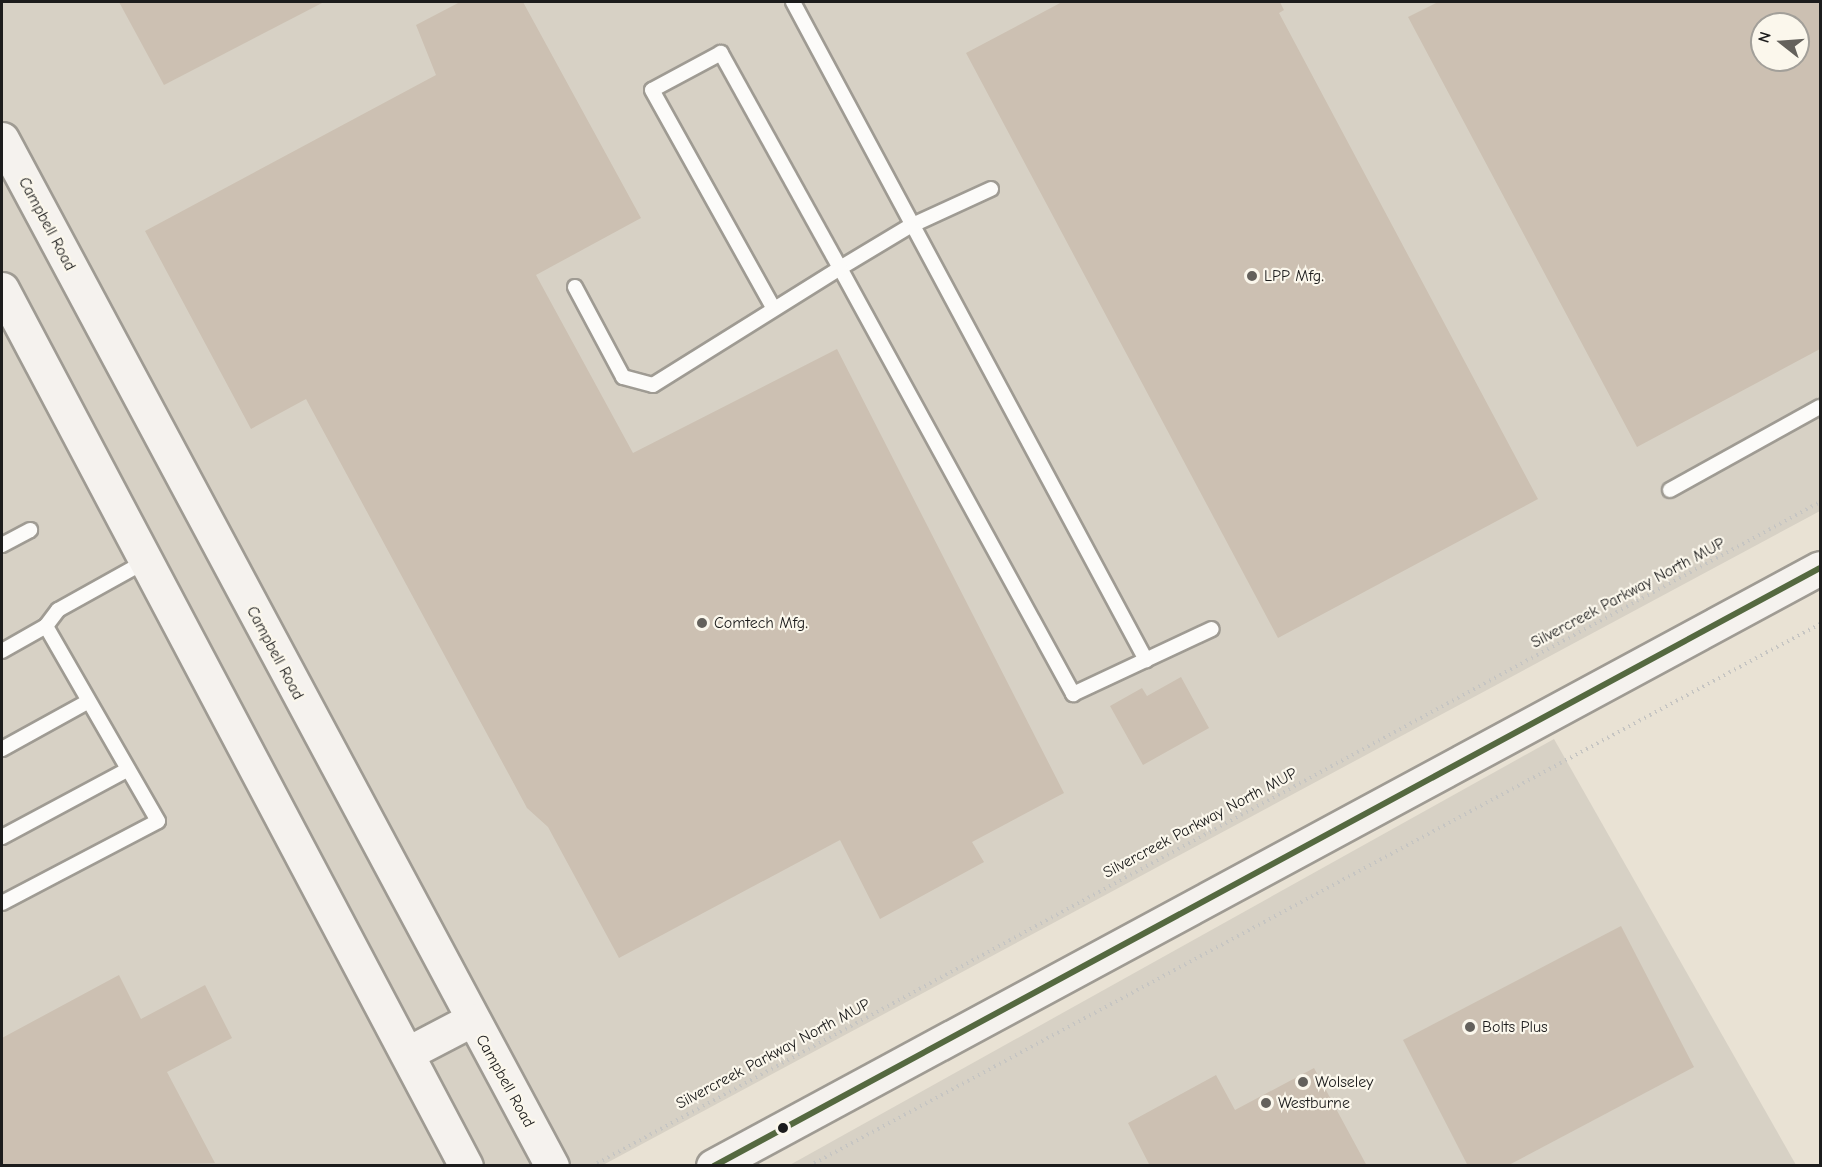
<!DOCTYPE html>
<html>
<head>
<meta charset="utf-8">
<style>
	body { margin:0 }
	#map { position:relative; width:1822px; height:1167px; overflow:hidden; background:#e9e2d4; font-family:"Comic Neue",sans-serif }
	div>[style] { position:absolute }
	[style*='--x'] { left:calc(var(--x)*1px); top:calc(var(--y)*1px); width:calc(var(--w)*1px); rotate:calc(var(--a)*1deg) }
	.industrial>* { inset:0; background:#d7d1c5 }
	.building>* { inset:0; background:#ccc0b2 }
	.path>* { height:4px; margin-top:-2px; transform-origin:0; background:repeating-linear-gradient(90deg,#c6c5c2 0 1.5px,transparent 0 6px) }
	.roads { filter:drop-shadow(2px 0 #9f9b93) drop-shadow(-2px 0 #9f9b93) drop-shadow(0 2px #9f9b93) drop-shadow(0 -2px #9f9b93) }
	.lane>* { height:14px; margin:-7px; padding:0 7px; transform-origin:7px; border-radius:7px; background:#fcfbf9 }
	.secondary>* { height:33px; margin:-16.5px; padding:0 16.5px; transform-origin:16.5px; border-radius:16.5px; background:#f5f2ee }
	.bus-1>* { height:6px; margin:-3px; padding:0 3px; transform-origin:3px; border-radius:3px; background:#556940 }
	.dots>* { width:16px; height:16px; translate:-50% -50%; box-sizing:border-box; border:3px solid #fbf7ec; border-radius:50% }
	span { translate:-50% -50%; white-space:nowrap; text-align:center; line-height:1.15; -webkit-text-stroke:4.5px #fbf7ec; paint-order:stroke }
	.street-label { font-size:16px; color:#1c1c1c }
	.poi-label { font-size:16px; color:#1c1c1c }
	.left { translate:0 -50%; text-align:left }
	.frame { position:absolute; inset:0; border:3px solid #1c1c1c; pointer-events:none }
	.north { position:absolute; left:1750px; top:12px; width:60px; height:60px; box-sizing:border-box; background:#fbf7ec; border:2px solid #a29f99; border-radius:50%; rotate:287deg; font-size:16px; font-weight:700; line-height:24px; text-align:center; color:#1c1c1c }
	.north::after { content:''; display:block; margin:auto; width:21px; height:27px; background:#64615c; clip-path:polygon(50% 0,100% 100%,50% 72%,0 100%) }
</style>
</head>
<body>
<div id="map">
	<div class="industrial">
		<div style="clip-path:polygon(evenodd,2px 2px,1820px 2px,1820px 511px,603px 1165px,2px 1166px,2px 2px,1762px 24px,1798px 24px,1798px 60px,1762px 60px,1762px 24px)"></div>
		<div style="clip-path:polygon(1554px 739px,1796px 1165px,788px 1166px)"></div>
	</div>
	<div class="building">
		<div style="clip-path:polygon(119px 2px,324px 2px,164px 85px)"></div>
		<div style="clip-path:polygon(460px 2px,523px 2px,641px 218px,536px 275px,633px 453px,837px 349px,1064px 793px,972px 842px,984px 862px,880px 919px,840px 840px,619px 958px,548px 827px,527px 808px,306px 399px,251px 429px,145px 231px,436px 75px,416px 25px)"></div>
		<div style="clip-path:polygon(1062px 2px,1280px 2px,1284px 10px,1279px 13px,1538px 499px,1278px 638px,966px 53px)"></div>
		<div style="clip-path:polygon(evenodd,1438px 2px,1820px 2px,1820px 349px,1637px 447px,1408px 17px,1438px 2px,1762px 24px,1798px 24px,1798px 60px,1762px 60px,1762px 24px)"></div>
		<div style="clip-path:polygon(1181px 677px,1209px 728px,1143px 765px,1110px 706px,1142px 688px,1147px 696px)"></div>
		<div style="clip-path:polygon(1621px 926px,1694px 1067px,1507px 1166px,1468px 1166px,1403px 1040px)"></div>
		<div style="clip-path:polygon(119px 975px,141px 1019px,205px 985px,232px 1038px,167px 1072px,215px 1163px,2px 1166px,2px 1038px)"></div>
		<div style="clip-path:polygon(1314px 1068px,1367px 1166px,1150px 1166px,1128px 1123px,1216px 1075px,1235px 1110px)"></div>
	</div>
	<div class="path">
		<div style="--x:592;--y:1166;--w:1396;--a:-28.4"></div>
		<div style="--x:809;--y:1166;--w:1147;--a:-28.2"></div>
	</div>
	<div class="roads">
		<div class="lane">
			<div style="--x:793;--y:2;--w:747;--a:61.79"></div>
			<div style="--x:991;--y:189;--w:89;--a:155.4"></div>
			<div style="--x:910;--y:226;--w:82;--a:149"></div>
			<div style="--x:840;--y:268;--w:486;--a:61.3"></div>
			<div style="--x:1073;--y:694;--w:153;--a:-25.1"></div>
			<div style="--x:575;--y:287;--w:102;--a:61.9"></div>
			<div style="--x:623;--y:377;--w:31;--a:15"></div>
			<div style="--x:653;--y:385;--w:221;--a:-32"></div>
			<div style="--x:840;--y:268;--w:246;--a:-119"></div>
			<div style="--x:721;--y:53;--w:78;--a:151.8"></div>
			<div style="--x:652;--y:90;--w:248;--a:60.9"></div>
			<div style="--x:1670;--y:490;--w:171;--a:-29"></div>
			<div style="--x:2;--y:545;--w:32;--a:-28"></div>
			<div style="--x:2;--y:651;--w:51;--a:-29.6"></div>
			<div style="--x:46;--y:626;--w:20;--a:-53"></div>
			<div style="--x:58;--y:610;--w:101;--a:-29.1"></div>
			<div style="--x:2;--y:749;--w:97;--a:-28.9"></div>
			<div style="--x:2;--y:837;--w:142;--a:-28.2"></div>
			<div style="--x:2;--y:903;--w:176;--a:-27.7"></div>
			<div style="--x:158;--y:821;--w:225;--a:-119.9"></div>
		</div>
		<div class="secondary">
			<div style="--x:2;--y:139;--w:1165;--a:61.83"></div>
			<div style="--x:2;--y:289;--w:992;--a:62.12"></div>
			<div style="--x:408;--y:1053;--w:71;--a:-27.6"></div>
			<div style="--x:713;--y:1166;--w:1258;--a:-28.38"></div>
		</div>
	</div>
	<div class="bus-1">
		<div style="--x:714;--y:1166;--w:1257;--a:-28.4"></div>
	</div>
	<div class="dots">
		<div style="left:1252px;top:276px;background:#64615c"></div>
		<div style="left:702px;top:623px;background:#64615c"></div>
		<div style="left:1470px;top:1027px;background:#64615c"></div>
		<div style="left:1303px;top:1082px;background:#64615c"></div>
		<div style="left:1266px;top:1103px;background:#64615c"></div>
		<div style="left:783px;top:1128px;background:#1c1c1c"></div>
	</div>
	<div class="street-label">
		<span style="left:47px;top:224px;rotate:62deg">Campbell Road</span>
		<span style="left:1628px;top:593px;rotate:-28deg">Silvercreek Parkway North MUP</span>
		<span style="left:275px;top:653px;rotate:62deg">Campbell Road</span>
		<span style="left:1200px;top:823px;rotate:-28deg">Silvercreek Parkway North MUP</span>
		<span style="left:773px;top:1054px;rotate:-28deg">Silvercreek Parkway North MUP</span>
		<span style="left:505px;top:1081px;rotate:61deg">Campbell Road</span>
	</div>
	<div class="poi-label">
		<span class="left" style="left:1264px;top:276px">LPP Mfg.</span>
		<span class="left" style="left:714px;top:623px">Comtech Mfg.</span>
		<span class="left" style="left:1482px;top:1027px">Bolts Plus</span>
		<span class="left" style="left:1315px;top:1082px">Wolseley</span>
		<span class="left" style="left:1278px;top:1103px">Westburne</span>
	</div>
	<div class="frame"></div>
	<div class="north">N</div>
</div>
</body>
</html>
